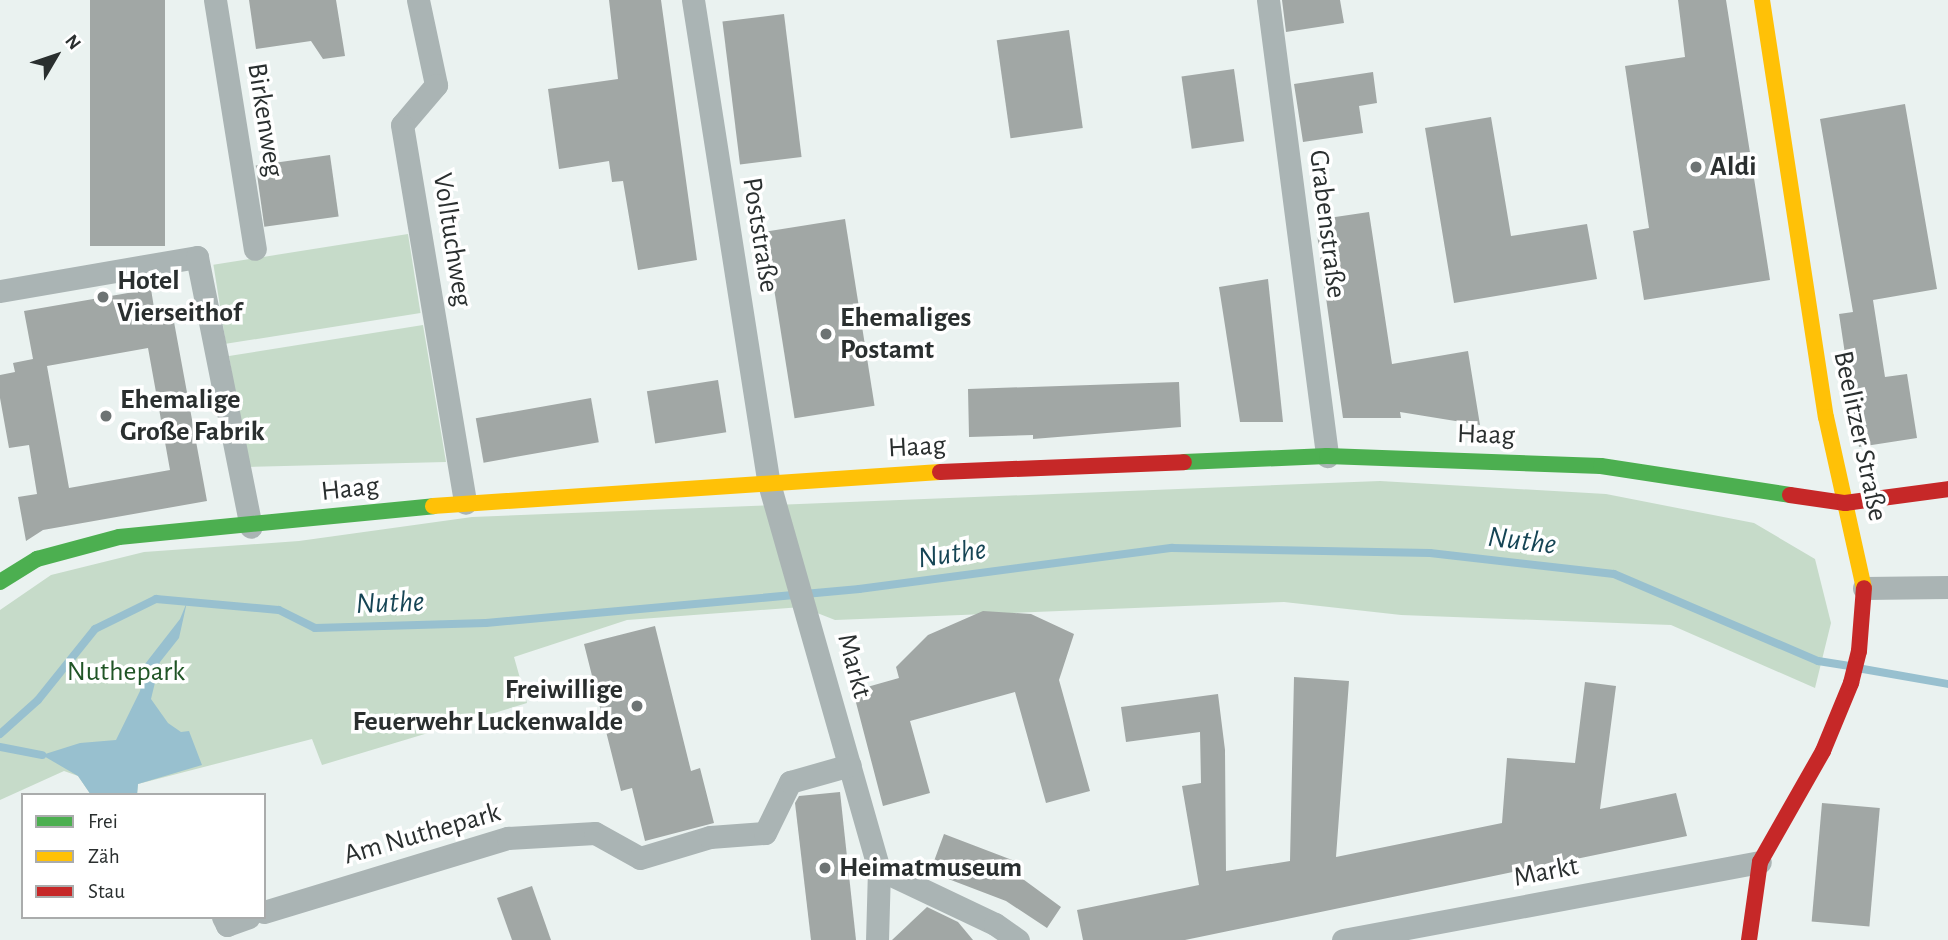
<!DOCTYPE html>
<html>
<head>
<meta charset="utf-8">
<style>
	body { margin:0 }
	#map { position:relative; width:1948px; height:940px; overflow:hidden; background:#eaf2f0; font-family:"Alegreya Sans",sans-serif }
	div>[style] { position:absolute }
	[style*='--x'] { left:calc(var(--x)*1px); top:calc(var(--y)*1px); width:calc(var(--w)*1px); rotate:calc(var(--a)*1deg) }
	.green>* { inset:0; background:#c6dbc9; transform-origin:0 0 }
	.water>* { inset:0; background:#98c0cf }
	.stream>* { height:8px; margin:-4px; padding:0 4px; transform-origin:4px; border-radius:4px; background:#98c0cf }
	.building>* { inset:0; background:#a1a7a5; transform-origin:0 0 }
	.street>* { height:23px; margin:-11.5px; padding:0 11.5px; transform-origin:11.5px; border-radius:11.5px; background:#aab4b4 }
	.fast>* { height:16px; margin:-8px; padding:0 8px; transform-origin:8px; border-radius:8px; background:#4caf50 }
	.slow>* { height:16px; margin:-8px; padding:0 8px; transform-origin:8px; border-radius:8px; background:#ffc107 }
	.jam>* { height:16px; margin:-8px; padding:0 8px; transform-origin:8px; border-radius:8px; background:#c62828 }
	.dots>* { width:19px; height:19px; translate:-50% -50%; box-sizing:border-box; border:4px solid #fff; border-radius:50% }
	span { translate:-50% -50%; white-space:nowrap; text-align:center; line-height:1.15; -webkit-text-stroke:7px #fff; paint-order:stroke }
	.street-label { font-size:28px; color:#2a2f2f }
	.poi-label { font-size:28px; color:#2a2f2f; font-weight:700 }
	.left { translate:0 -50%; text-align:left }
	.right { translate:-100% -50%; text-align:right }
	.park-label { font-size:28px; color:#205526 }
	.water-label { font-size:30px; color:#164555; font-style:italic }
	.legend { position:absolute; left:21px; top:793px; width:245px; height:126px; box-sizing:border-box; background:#fff; border:2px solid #aaacac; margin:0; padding:9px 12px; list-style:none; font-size:21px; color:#2a2f2f }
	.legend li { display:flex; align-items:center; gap:14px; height:35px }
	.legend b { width:35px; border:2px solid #aaacac }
	.north { position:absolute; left:21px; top:21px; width:70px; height:70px; -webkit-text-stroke:5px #fff; paint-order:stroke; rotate:51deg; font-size:19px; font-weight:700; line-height:28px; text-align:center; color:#2a2f2f }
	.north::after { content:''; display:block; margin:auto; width:24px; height:32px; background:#2a2f2f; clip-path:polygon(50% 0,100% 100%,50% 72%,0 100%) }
</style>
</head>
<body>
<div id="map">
	<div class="green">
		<div style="left:408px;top:234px;width:80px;height:197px;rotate:81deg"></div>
		<div style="clip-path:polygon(423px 325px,446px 462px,247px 467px,229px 356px)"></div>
		<div style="clip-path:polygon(1380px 481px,1606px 494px,1754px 523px,1815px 559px,1831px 623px,1815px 688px,1671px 625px,1401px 615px,1284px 602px,835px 620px,802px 607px,627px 620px,514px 657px,527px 703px,322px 765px,312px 739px,138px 784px,137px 795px,91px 795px,78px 776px,64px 771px,0 800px,0 610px,51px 575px,144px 552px,299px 541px,472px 517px)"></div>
	</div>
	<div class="water">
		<div style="clip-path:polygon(187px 602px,179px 638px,160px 662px,151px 699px,168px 723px,181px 732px,189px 731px,202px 765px,138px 784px,137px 795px,91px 795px,78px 776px,42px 755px,80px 743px,116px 740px,140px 691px,145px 664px,180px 619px)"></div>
	</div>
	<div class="stream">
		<div style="--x:1863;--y:669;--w:86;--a:10"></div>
		<div style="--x:0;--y:734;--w:51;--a:-41.8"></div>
		<div style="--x:38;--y:700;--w:91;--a:-51.2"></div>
		<div style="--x:95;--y:629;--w:68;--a:-26.2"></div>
		<div style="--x:156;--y:599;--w:123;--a:5.1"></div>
		<div style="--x:279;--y:610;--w:40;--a:26.6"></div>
		<div style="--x:315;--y:628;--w:171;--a:-1.7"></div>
		<div style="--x:486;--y:623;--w:375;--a:-5.2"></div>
		<div style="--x:859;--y:589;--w:316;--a:-7.5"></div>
		<div style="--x:1172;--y:548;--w:258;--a:1.1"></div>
		<div style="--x:1430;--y:553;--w:185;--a:6.5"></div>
		<div style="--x:1614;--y:574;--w:222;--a:23.1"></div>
		<div style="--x:1818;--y:661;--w:32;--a:9"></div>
		<div style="--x:0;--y:747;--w:43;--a:10.8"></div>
	</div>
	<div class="building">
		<div style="left:90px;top:0;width:75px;height:246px"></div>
		<div style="clip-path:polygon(249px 0,336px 0,345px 56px,323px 59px,311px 41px,256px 49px)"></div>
		<div style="clip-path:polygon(609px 0,661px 0,697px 260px,638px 270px,623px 181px,612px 182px,609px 161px,559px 169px,548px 89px,618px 79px)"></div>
		<div style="clip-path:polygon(1282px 0,1340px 0,1344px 23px,1286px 32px)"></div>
		<div style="clip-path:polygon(1678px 0,1726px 0,1770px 280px,1644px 300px,1633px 231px,1649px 228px,1625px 66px,1685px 57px)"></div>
		<div style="left:784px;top:14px;width:144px;height:62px;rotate:83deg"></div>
		<div style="left:1069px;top:30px;width:99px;height:73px;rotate:82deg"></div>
		<div style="left:1234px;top:69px;width:73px;height:53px;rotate:82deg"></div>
		<div style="clip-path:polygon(1373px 72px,1377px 103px,1359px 106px,1363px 133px,1303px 142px,1294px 84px)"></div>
		<div style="clip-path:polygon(1905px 104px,1937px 289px,1873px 300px,1885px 377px,1907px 374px,1917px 438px,1859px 447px,1839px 314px,1853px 312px,1820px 119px)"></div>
		<div style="clip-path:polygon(1491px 117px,1511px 236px,1587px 224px,1597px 279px,1454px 303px,1425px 128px)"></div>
		<div style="left:330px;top:155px;width:62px;height:75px;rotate:82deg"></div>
		<div style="clip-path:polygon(1369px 212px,1392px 364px,1468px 351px,1480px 425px,1400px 412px,1401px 418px,1343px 418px,1315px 220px)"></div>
		<div style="left:845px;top:219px;width:189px;height:81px;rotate:81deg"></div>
		<div style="clip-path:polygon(1268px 279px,1283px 422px,1240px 422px,1219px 287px)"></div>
		<div style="clip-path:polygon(evenodd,151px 289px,155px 314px,172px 311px,207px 501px,43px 530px,26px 541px,18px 497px,37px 494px,29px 445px,9px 448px,0 398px,0 375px,15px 372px,13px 363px,33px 359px,24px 311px,151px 289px,148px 348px,170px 470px,69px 488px,47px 366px,148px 348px)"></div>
		<div style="left:718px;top:380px;width:53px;height:72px;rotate:81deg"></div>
		<div style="clip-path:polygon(1179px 382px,1181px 427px,1033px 439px,1033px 435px,969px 437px,968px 389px)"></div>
		<div style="left:591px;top:398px;width:45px;height:117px;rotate:80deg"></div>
		<div style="clip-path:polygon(983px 611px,1031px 614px,1074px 634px,1059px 680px,1090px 791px,1046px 803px,1015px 692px,910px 721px,930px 793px,883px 806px,853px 691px,899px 678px,896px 667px,928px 635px)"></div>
		<div style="clip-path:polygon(655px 626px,691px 771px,700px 768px,714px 823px,645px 841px,632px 788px,621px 791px,584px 644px)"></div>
		<div style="clip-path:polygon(1294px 677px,1349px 681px,1336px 857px,1502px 823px,1507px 758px,1575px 763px,1585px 682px,1616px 686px,1600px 809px,1676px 793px,1687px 836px,1185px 940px,1083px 940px,1077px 910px,1199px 885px,1182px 786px,1201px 783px,1200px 732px,1126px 742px,1121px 707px,1218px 694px,1225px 750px,1226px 871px,1290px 861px)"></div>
		<div style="clip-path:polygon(840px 792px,856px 940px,811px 940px,795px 803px,799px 796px)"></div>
		<div style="left:1822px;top:803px;width:58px;height:119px;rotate:5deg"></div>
		<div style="clip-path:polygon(944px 834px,1020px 863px,1016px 874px,1061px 907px,1047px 928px,1006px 901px,930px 872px)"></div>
		<div style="clip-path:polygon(532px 886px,551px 940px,512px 940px,497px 898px)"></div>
		<div style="clip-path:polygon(927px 907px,958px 922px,973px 940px,892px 940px)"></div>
	</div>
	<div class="street">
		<div style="--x:215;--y:0;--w:252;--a:80.9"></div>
		<div style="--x:418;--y:0;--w:87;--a:78"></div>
		<div style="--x:436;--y:85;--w:52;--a:130.4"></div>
		<div style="--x:402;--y:125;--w:383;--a:80.5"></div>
		<div style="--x:693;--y:0;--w:486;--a:81.1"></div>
		<div style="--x:768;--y:480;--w:405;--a:74.1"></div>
		<div style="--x:879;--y:869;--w:71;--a:91.6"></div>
		<div style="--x:1268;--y:0;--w:460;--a:82.6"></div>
		<div style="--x:0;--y:291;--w:200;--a:-9.8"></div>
		<div style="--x:197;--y:257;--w:275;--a:78.7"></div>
		<div style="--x:1864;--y:588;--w:84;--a:-0.7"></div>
		<div style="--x:879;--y:869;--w:128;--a:25.4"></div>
		<div style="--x:995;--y:924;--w:28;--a:35"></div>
		<div style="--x:264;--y:912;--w:255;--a:-16.9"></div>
		<div style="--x:508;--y:838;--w:87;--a:-3.3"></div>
		<div style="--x:595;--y:833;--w:51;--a:29.1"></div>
		<div style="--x:640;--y:858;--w:73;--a:-16.7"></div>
		<div style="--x:710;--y:837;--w:55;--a:-4.2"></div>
		<div style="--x:765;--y:833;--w:57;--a:-63.9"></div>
		<div style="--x:790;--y:782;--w:62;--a:-15.8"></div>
		<div style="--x:223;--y:917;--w:9;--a:63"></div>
		<div style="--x:227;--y:925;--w:23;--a:-20"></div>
		<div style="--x:1343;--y:940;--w:424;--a:-10.6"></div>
	</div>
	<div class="fast">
		<div style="--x:1184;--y:462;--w:143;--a:-2.4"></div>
		<div style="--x:1327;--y:456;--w:274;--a:2.1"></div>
		<div style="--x:1601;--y:466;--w:191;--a:8.7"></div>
		<div style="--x:0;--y:582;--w:44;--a:-31.9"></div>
		<div style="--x:37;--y:559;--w:85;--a:-15"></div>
		<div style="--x:119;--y:537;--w:316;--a:-5.6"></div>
	</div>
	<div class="slow">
		<div style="--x:1762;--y:0;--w:422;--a:81.3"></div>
		<div style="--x:1826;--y:417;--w:175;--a:77.5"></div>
		<div style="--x:433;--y:506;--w:508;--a:-3.84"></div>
	</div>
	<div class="jam">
		<div style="--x:940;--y:472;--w:244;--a:-2.3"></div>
		<div style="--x:1790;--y:495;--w:56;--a:8.3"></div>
		<div style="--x:1845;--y:503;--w:104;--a:-7.7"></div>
		<div style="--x:1749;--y:940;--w:79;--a:-82"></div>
		<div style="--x:1760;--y:862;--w:128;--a:-60.4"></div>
		<div style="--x:1823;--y:751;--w:74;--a:-67.6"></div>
		<div style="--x:1851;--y:683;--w:33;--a:-76"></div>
		<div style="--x:1859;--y:651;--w:63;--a:-85.5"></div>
	</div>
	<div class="dots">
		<div style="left:1696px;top:167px;background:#6d7373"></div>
		<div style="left:103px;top:297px;background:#6d7373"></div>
		<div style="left:826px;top:334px;background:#6d7373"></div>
		<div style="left:106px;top:416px;background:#6d7373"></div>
		<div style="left:637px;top:706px;background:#6d7373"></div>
		<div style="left:825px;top:868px;background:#6d7373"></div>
	</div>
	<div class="street-label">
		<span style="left:265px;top:120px;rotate:81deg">Birkenweg</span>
		<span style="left:1327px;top:224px;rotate:83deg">Grabenstraße</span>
		<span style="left:760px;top:235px;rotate:81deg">Poststraße</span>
		<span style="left:452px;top:240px;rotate:81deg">Volltuchweg</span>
		<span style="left:1486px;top:435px;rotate:2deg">Haag</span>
		<span style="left:1860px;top:436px;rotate:78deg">Beelitzer Straße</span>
		<span style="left:917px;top:447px;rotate:-3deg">Haag</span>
		<span style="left:350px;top:489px;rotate:-6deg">Haag</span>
		<span style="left:854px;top:666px;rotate:75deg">Markt</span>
		<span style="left:422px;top:834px;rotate:-16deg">Am Nuthepark</span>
		<span style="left:1546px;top:872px;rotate:-11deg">Markt</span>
	</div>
	<div class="poi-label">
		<span class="left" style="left:1710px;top:167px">Aldi</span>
		<span class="left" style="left:117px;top:297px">Hotel<br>Vierseithof</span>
		<span class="left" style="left:840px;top:334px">Ehemaliges<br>Postamt</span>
		<span class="left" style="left:120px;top:416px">Ehemalige<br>Große Fabrik</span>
		<span class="right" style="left:623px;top:706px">Freiwillige<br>Feuerwehr Luckenwalde</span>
		<span class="left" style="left:839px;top:868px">Heimatmuseum</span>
	</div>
	<div class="park-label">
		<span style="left:126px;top:672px">Nuthepark</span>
	</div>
	<div class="water-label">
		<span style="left:1522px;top:541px;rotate:7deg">Nuthe</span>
		<span style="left:952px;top:554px;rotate:-8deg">Nuthe</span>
		<span style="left:390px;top:603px;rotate:-2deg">Nuthe</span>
	</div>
	<ul class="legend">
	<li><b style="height:9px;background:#4caf50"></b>Frei</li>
	<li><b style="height:9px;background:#ffc107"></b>Zäh</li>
	<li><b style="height:9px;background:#c62828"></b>Stau</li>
	</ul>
	<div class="north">N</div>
</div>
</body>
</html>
